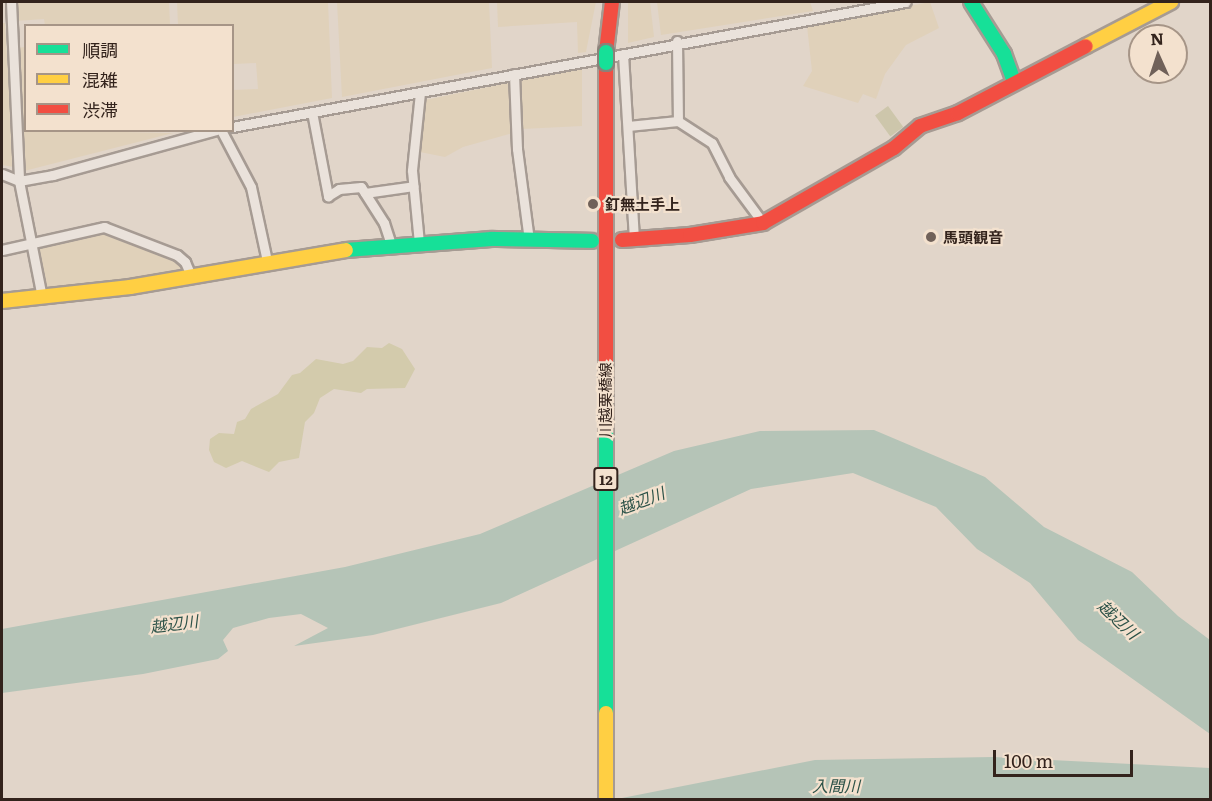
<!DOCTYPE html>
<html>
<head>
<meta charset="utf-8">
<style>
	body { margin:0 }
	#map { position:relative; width:1212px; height:801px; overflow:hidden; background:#e1d5c9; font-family:Literata,"Noto Sans JP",serif }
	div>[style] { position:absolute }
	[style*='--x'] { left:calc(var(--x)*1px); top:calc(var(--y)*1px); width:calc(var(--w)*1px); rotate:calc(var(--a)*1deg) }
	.farmland>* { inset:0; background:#e0d1ba }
	.green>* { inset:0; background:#d3cbac }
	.cemetery>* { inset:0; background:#cdc6ab; transform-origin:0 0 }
	.water>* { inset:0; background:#b5c4b7 }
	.roads { filter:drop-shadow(2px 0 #a69b93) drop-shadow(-2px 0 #a69b93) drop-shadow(0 2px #a69b93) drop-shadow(0 -2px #a69b93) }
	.street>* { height:9px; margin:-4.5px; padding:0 4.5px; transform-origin:4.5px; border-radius:4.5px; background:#eae2db }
	.fast>* { height:14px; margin:-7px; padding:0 7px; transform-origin:7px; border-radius:7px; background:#16e098 }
	.slow>* { height:14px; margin:-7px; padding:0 7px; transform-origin:7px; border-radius:7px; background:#ffcf43 }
	.jam>* { height:14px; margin:-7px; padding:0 7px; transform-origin:7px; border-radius:7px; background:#f24e42 }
	.bridges { filter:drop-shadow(2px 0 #8b8179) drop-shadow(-2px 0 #8b8179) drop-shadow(0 2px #8b8179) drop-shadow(0 -2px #8b8179) }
	.fast-bridge>* { height:14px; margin:-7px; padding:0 7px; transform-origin:7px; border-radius:7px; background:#16e098 }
	.dots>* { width:16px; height:16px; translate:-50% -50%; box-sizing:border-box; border:3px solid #f3e1ce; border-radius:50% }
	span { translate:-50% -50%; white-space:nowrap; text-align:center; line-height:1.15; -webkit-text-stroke:4.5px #f3e1ce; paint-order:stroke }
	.shield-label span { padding:2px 4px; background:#f3e1ce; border:2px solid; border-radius:4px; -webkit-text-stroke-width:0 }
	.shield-label { font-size:14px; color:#33231c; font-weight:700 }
	.poi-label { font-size:15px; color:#33231c; font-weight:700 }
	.left { translate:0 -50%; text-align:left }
	.street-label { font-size:15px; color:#33231c }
	.water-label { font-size:16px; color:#2c5248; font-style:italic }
	.frame { position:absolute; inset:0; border:3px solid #33231c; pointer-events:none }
	.legend { position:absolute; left:24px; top:24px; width:210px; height:108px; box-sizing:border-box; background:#f3e1ce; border:2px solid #a69587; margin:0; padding:8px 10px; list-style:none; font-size:18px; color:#33231c }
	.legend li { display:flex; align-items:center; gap:12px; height:30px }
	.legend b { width:30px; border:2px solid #a69587 }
	.north { position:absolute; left:1128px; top:24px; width:60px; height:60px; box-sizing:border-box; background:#f3e1ce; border:2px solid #a69587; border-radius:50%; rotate:357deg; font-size:16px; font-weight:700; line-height:24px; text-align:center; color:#33231c }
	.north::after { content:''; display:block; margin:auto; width:21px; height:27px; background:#706159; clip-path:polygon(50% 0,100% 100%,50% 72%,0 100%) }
	.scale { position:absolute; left:993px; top:750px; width:140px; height:27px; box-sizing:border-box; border:3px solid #33231c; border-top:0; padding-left:8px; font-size:18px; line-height:21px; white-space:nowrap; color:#33231c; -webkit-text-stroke:4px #f3e1ce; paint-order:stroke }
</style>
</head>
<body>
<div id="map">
	<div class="farmland">
		<div style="clip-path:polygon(16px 2px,169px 2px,170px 25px,45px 26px,44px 19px,16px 21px)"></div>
		<div style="clip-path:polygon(177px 2px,328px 2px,332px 98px,233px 117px,233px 90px,258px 89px,256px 63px,233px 64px,232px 26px,178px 25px)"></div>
		<div style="clip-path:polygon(337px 2px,489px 2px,492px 68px,342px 97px)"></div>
		<div style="clip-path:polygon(497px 2px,596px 2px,586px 52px,578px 53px,577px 22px,498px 27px)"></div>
		<div style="clip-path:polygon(628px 2px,650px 2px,654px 37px,628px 43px)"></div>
		<div style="clip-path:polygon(657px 2px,810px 2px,813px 11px,661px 35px)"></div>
		<div style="clip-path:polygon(930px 2px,939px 28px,906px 45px,885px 74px,876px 99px,863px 94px,858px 103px,803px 86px,812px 71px,807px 26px)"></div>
		<div style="clip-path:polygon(2px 23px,5px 23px,14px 167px,2px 165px)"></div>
		<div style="clip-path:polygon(25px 47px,26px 130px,173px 133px,24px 171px,18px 48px)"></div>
		<div style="clip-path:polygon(582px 68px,582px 126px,522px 129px,521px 80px)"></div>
		<div style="clip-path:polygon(508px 83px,513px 133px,463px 147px,445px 157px,420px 152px,425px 100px)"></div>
		<div style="clip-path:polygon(101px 232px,167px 255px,182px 263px,183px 272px,157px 279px,46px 291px,36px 246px)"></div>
	</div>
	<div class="green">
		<div style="clip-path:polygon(389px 343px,402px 349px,415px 369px,405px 388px,367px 389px,361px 393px,334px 389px,320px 398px,314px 413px,305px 422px,299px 458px,279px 462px,269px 472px,242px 461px,226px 468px,214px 462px,209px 450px,210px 439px,219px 433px,234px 434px,237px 422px,245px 419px,251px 409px,278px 394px,292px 375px,300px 373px,316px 359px,343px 364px,353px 361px,367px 347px,382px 348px)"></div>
	</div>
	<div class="cemetery">
		<div style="left:888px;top:106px;width:26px;height:16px;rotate:54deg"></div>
	</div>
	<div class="water">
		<div style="clip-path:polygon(874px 430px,985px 477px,1044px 527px,1132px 572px,1178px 616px,1210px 640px,1210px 734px,1078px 640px,1030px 583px,977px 549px,936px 507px,853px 473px,751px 489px,501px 603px,373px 635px,294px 646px,328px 628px,301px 614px,269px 618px,233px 628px,223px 640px,228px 651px,218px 659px,143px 674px,2px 693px,2px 629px,345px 567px,480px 534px,674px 451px,760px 431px)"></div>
		<div style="clip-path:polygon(993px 757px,1210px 768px,1210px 799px,617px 799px,815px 760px)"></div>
	</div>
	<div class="roads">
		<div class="street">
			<div style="--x:11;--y:2;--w:179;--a:87.4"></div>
			<div style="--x:19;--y:181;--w:118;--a:78.8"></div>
			<div style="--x:677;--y:41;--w:80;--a:89.3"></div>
			<div style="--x:678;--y:121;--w:40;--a:32.9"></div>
			<div style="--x:712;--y:143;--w:38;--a:63"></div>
			<div style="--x:729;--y:177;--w:57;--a:53.5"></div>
			<div style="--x:623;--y:54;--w:185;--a:86.6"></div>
			<div style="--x:514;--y:74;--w:75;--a:87.7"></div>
			<div style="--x:517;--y:149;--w:92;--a:82.5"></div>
			<div style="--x:312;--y:112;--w:86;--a:79.2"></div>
			<div style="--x:328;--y:196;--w:13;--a:-32"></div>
			<div style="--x:339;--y:189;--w:22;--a:-5"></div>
			<div style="--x:361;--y:187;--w:43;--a:57.4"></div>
			<div style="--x:384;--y:223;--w:23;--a:72"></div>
			<div style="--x:628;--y:126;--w:50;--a:-5.7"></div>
			<div style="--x:232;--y:127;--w:685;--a:-10.52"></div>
			<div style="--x:221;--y:130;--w:64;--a:62.2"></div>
			<div style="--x:251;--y:187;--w:76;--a:77.8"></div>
			<div style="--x:2;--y:174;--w:18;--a:22"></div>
			<div style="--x:19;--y:181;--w:35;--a:-10"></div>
			<div style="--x:53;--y:175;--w:169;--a:-15.4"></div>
			<div style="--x:365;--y:193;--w:49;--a:-8.1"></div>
			<div style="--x:419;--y:243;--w:73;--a:-95.5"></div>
			<div style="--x:412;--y:170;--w:78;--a:-84.1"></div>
			<div style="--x:2;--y:250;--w:105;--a:-12.7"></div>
			<div style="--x:104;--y:227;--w:78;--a:21"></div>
			<div style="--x:177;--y:255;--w:11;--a:41"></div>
			<div style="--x:185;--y:262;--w:12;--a:66"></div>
		</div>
		<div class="fast">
			<div style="--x:971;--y:2;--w:62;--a:57.6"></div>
			<div style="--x:1004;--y:54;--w:29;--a:70"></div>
			<div style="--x:346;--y:250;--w:146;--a:-4.3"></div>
			<div style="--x:492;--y:239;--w:100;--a:1.1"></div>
			<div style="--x:606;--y:362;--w:351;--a:90"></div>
		</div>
		<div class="slow">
			<div style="--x:1086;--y:46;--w:96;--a:-27.4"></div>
			<div style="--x:2;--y:301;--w:129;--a:-6.2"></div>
			<div style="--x:130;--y:287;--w:219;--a:-9.7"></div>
			<div style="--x:606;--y:713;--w:87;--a:90"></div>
		</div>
		<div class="jam">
			<div style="--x:606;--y:52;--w:50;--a:-83.2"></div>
			<div style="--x:606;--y:63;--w:299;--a:90"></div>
			<div style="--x:622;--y:240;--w:68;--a:-4.2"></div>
			<div style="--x:690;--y:235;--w:74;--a:-9.3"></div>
			<div style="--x:763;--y:223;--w:151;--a:-29.8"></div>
			<div style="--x:894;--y:148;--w:34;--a:-40"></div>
			<div style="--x:920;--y:126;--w:40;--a:-18.9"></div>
			<div style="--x:958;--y:113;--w:144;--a:-27.6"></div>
		</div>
	</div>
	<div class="bridges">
		<div class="fast-bridge">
			<div style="--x:606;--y:52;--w:11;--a:90"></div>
		</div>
	</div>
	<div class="dots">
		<div style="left:593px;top:204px;background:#706159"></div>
		<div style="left:931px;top:237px;background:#706159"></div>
	</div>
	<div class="shield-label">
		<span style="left:606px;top:479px">12</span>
	</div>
	<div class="poi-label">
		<span class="left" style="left:605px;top:204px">釘無土手上</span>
		<span class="left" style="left:943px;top:237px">馬頭観音</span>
	</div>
	<div class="street-label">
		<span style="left:605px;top:400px;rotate:-90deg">川越栗橋線</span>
	</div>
	<div class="water-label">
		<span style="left:641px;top:500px;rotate:-21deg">越辺川</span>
		<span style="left:1119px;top:619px;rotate:43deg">越辺川</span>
		<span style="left:174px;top:623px;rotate:-7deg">越辺川</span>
		<span style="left:836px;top:785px">入間川</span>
	</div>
	<div class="frame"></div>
	<ul class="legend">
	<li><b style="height:8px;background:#16e098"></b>順調</li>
	<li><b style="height:8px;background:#ffcf43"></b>混雑</li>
	<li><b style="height:8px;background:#f24e42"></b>渋滞</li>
	</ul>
	<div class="north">N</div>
	<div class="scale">100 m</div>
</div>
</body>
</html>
